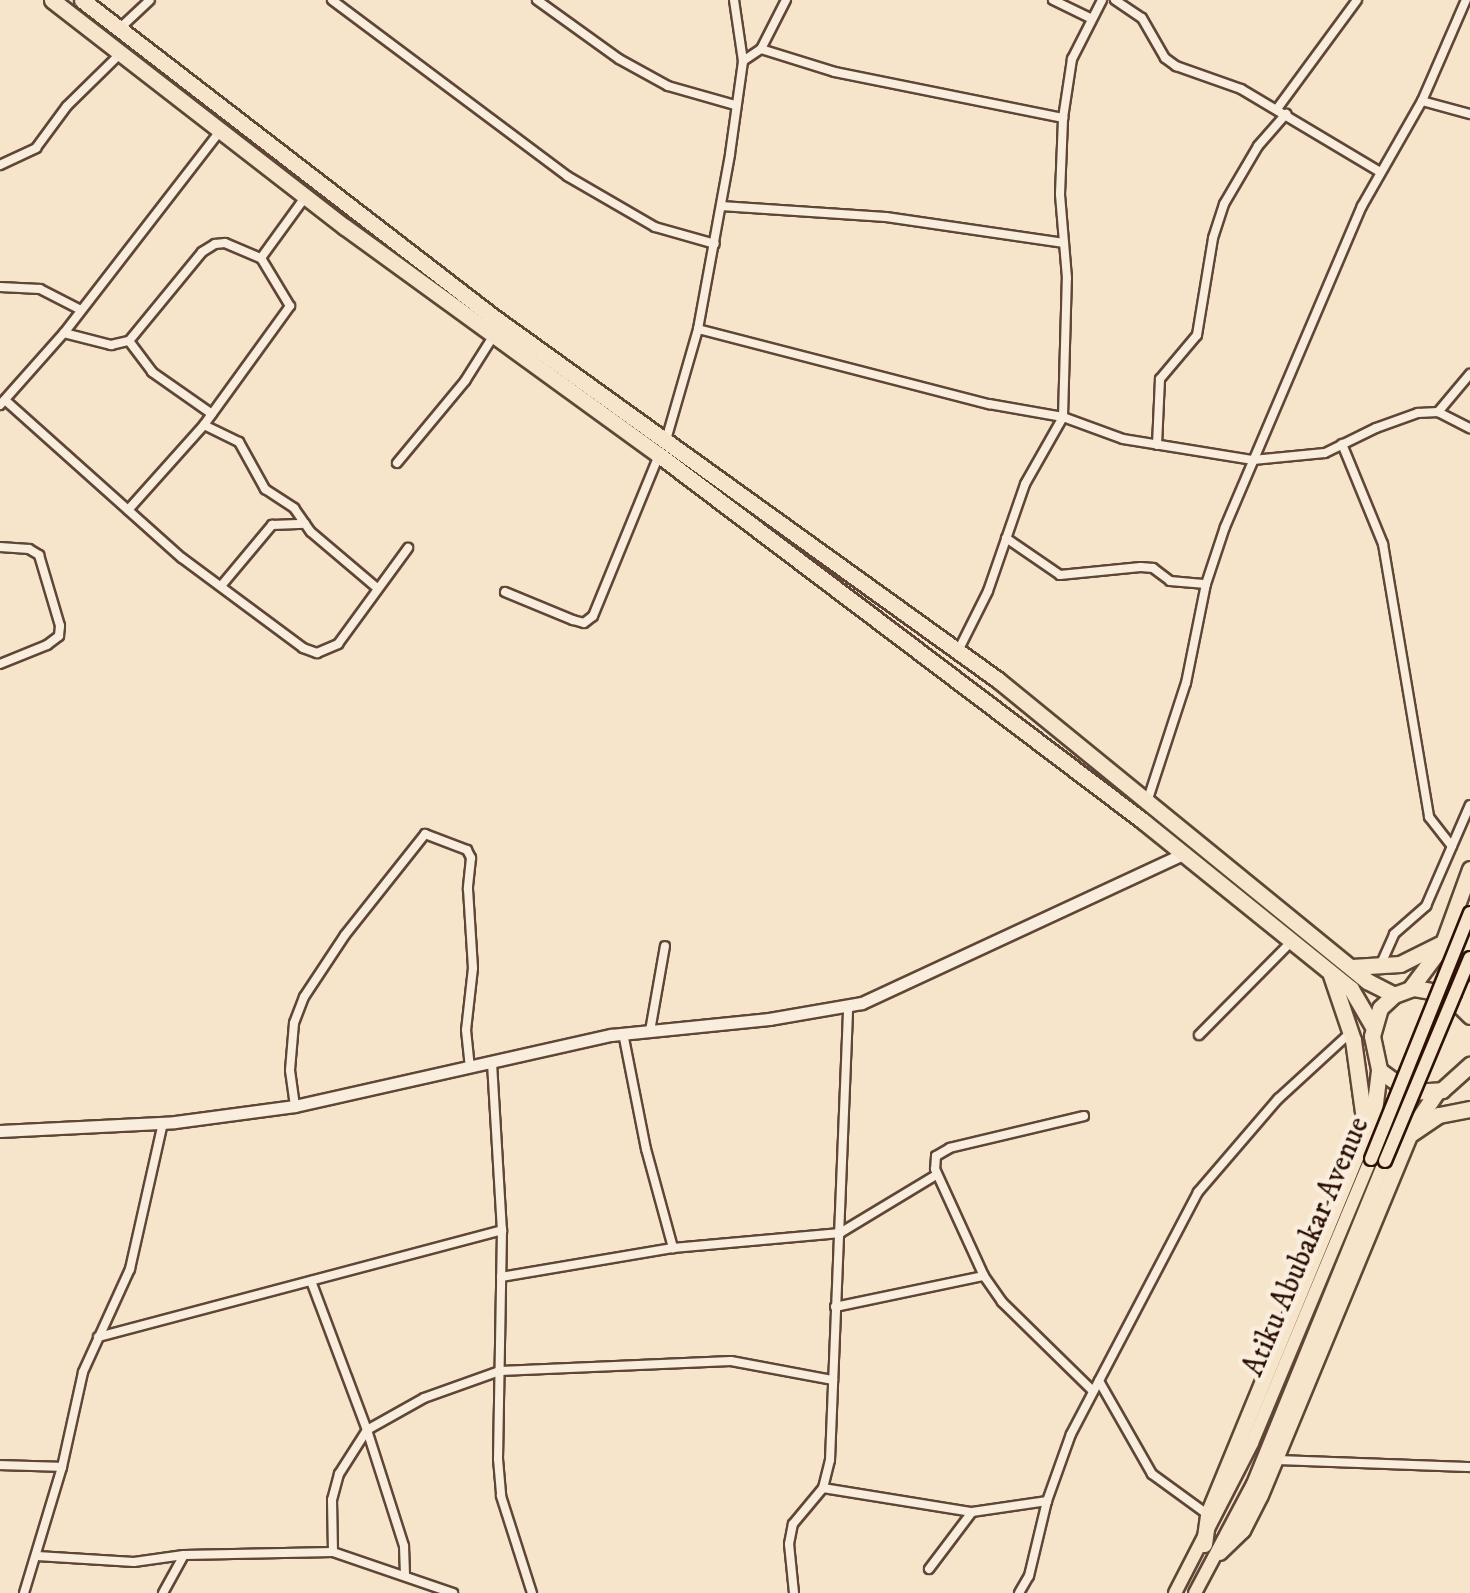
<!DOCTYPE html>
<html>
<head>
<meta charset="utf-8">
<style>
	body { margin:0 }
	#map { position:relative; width:1470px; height:1593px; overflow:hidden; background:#f6e5ca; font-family:"IM FELL DW Pica",serif }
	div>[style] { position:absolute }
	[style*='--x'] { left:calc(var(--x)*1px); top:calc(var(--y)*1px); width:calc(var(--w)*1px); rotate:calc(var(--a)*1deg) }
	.roads { filter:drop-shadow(2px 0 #5f4637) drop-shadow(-2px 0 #5f4637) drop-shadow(0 2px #5f4637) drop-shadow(0 -2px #5f4637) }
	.street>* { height:8px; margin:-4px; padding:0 4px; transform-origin:4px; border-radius:4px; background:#f9eedd }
	.secondary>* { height:11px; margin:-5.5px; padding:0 5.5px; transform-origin:5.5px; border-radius:5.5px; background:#f9eedd }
	.primary>* { height:12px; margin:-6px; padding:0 6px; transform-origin:6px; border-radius:6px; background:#f6e5ca }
	.highway>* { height:15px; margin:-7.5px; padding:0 7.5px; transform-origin:7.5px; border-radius:7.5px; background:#f6e5ca }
	.bridges { filter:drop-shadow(2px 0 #2d1106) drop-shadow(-2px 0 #2d1106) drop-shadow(0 2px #2d1106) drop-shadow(0 -2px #2d1106) }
	.primary-bridge>* { height:12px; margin:-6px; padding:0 6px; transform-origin:6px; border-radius:6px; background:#f6e5ca }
	span { translate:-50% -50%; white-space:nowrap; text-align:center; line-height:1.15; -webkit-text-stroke:9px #f9eedd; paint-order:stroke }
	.street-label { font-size:30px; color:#2d1106 }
</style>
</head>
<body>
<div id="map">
	<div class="roads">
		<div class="street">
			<div style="--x:332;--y:0;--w:294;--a:36.8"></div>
			<div style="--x:567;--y:176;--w:102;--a:30.1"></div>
			<div style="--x:655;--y:227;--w:62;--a:15.8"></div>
			<div style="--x:537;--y:0;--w:101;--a:35.7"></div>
			<div style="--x:619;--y:59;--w:56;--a:28.9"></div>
			<div style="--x:668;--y:86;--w:70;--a:15.8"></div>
			<div style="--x:1053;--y:0;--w:41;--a:25.9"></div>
			<div style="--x:1115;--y:0;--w:32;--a:34"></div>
			<div style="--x:1142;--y:18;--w:46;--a:60.1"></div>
			<div style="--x:1165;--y:58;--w:14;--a:36"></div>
			<div style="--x:1176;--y:66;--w:69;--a:19.5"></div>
			<div style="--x:1241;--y:89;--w:162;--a:30.8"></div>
			<div style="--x:119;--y:29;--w:42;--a:-43.1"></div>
			<div style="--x:761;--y:49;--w:77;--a:17.3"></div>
			<div style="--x:835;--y:72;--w:233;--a:11.4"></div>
			<div style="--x:743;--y:61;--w:22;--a:-34"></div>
			<div style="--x:761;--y:49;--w:55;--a:-63"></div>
			<div style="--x:1422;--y:101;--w:50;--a:15.2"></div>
			<div style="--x:1277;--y:109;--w:135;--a:-53.7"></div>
			<div style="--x:0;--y:165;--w:40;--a:-25"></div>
			<div style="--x:36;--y:148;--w:52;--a:-53.6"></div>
			<div style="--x:67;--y:106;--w:76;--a:-44.5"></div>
			<div style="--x:721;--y:206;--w:165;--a:3.8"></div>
			<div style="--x:886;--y:217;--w:180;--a:8.3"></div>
			<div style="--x:261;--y:258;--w:77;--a:-54"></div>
			<div style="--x:0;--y:287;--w:40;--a:2.9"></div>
			<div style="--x:40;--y:289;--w:46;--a:27.1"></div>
			<div style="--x:698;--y:329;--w:301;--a:14.5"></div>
			<div style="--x:989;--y:404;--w:75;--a:10"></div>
			<div style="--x:1063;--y:417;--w:64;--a:20.1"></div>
			<div style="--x:1123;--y:439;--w:132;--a:9.2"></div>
			<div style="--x:1253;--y:460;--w:72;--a:-5.6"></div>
			<div style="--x:1325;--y:453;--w:57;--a:-26.1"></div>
			<div style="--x:1376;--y:428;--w:45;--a:-19.7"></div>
			<div style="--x:1418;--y:413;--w:20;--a:-3"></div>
			<div style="--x:1438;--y:412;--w:36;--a:27"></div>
			<div style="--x:64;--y:333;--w:49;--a:14.3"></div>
			<div style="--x:111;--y:345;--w:18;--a:-13"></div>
			<div style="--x:129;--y:341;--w:115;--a:-50.6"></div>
			<div style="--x:202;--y:252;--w:15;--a:-32"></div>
			<div style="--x:215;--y:244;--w:10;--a:-6"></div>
			<div style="--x:225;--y:243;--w:39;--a:23"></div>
			<div style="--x:261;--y:258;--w:56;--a:58.9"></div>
			<div style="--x:290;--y:306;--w:147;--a:125.9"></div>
			<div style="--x:204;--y:425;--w:114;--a:131.8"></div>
			<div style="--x:129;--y:341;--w:39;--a:53"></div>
			<div style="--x:152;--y:372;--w:73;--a:35"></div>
			<div style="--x:5;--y:400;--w:237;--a:41.8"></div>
			<div style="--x:182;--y:558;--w:151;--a:36.6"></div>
			<div style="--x:303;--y:648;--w:15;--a:20"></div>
			<div style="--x:317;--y:653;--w:23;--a:-23"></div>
			<div style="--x:338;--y:644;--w:119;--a:-53.9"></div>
			<div style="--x:0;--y:405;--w:96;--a:-48.4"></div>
			<div style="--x:64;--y:333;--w:257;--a:-52.3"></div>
			<div style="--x:1438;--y:412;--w:50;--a:-49.9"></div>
			<div style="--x:204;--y:425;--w:39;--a:26"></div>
			<div style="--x:239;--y:442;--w:54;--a:61"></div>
			<div style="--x:265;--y:489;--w:35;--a:33"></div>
			<div style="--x:294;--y:508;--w:29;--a:55"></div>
			<div style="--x:311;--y:532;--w:87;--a:40.3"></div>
			<div style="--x:666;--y:440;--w:116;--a:-73.9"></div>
			<div style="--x:698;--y:329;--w:178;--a:-79.6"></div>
			<div style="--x:730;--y:154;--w:94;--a:-82"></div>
			<div style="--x:743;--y:61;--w:62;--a:-98.4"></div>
			<div style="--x:1342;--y:444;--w:108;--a:67.7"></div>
			<div style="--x:1383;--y:544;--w:277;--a:80.4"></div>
			<div style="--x:1429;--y:817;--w:37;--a:52"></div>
			<div style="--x:1157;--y:445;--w:66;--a:-87.4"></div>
			<div style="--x:1160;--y:379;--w:57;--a:-49.9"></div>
			<div style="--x:1197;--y:335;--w:98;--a:-80.6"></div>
			<div style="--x:1213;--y:238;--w:36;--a:-72"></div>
			<div style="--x:1224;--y:204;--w:67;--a:-59.6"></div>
			<div style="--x:1258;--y:146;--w:43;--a:-48.8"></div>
			<div style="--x:397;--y:463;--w:107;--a:-50.3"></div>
			<div style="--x:465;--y:381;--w:54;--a:-57.8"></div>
			<div style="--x:1006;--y:538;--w:65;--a:34.4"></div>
			<div style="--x:1060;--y:575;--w:81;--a:-5.6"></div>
			<div style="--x:1141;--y:567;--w:12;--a:5"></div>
			<div style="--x:1153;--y:568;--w:21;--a:37"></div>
			<div style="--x:1170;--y:581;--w:36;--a:5"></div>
			<div style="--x:0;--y:547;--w:29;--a:4"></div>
			<div style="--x:29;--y:549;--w:12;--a:31"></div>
			<div style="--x:39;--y:555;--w:74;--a:73.5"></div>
			<div style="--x:60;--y:626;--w:10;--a:96"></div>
			<div style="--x:59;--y:636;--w:15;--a:143"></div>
			<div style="--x:47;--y:645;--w:51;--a:158"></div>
			<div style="--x:221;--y:586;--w:80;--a:-50.1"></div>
			<div style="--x:272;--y:525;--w:33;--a:-2"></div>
			<div style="--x:505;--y:592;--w:74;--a:22.4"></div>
			<div style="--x:573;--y:620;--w:11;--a:15"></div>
			<div style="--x:584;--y:623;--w:11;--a:-38"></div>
			<div style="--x:593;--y:616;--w:174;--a:-67.7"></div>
			<div style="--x:958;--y:651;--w:67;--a:-63.4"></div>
			<div style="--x:988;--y:591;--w:113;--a:-70.9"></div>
			<div style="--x:1025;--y:484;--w:77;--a:-60.4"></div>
			<div style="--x:1063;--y:417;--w:139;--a:-88.4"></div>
			<div style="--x:1067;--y:278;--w:84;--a:-94.8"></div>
			<div style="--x:1060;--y:194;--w:76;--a:-87.7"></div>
			<div style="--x:1063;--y:118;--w:60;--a:-81.3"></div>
			<div style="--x:1072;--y:59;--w:66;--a:-63"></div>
			<div style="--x:1148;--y:799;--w:122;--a:-71.9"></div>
			<div style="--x:1186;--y:683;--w:101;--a:-78.6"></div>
			<div style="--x:1206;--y:584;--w:60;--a:-71.6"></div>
			<div style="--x:1225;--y:527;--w:349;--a:-66.9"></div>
			<div style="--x:1362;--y:206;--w:121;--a:-60.3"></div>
			<div style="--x:1422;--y:101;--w:110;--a:-66.5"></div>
			<div style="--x:1380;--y:966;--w:35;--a:-66"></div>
			<div style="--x:1394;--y:934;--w:43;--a:-41.2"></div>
			<div style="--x:1426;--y:906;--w:110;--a:-66.5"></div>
			<div style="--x:650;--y:1031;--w:86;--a:-80"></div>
			<div style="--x:623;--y:1033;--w:118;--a:78.8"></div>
			<div style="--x:646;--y:1149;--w:103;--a:74.7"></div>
			<div style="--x:1199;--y:1035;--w:131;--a:-45.3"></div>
			<div style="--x:492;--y:1063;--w:167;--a:86.6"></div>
			<div style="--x:502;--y:1230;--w:229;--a:91"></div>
			<div style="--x:498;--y:1459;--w:37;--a:85"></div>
			<div style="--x:501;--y:1496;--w:102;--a:72.3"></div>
			<div style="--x:295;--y:1106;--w:36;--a:-98"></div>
			<div style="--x:290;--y:1070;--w:47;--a:-85.1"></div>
			<div style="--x:294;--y:1023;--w:28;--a:-69"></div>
			<div style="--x:304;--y:997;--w:74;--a:-56.5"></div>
			<div style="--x:345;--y:935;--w:129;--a:-51.6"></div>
			<div style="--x:425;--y:834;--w:45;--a:20.9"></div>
			<div style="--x:467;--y:850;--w:9;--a:63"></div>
			<div style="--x:471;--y:858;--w:31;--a:96"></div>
			<div style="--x:468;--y:889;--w:79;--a:86.4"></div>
			<div style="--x:473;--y:968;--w:62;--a:96.4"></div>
			<div style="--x:466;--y:1030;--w:37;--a:84"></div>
			<div style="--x:1084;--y:1116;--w:138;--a:166.6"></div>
			<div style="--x:950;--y:1148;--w:16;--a:150"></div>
			<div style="--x:936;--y:1156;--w:13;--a:94"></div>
			<div style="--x:935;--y:1169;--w:118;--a:65.4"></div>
			<div style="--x:984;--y:1276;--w:32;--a:55"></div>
			<div style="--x:1002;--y:1302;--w:127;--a:44.4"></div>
			<div style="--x:501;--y:1277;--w:174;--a:-9.6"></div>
			<div style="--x:673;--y:1248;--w:168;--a:-5.1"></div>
			<div style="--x:840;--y:1233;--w:112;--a:-31.1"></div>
			<div style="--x:311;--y:1281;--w:159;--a:69.4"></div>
			<div style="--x:367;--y:1430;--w:122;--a:72.3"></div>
			<div style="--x:404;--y:1546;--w:29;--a:88"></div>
			<div style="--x:835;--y:1307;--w:152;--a:-11.8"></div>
			<div style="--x:98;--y:1337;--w:418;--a:-14.8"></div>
			<div style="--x:1099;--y:1381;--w:107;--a:60.3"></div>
			<div style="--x:1152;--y:1474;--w:68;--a:36"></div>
			<div style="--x:1275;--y:1460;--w:195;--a:2.1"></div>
			<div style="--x:0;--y:1465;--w:62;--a:1.8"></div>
			<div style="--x:823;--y:1488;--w:151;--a:9.2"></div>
			<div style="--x:972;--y:1512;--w:76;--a:-8.3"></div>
			<div style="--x:333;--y:1552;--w:52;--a:-91.1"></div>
			<div style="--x:332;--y:1500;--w:27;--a:-75"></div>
			<div style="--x:339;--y:1474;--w:52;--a:-57.5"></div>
			<div style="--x:367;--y:1430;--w:65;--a:-29.3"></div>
			<div style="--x:424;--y:1398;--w:81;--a:-19.6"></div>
			<div style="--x:500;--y:1371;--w:231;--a:-2.5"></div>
			<div style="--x:731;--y:1361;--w:104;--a:10.6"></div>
			<div style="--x:37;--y:1556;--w:97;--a:3.5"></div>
			<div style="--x:134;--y:1562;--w:50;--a:-8"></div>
			<div style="--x:184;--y:1555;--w:149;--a:-1.2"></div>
			<div style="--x:333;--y:1552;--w:127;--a:18.9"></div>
			<div style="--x:929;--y:1569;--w:71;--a:-53"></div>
			<div style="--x:24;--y:1593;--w:132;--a:-73.2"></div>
			<div style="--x:62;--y:1467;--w:97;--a:-77.5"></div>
			<div style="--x:83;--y:1372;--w:113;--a:-65.5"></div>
			<div style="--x:130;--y:1269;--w:150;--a:-77.3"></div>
			<div style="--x:163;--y:1593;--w:43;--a:-61.1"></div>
			<div style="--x:794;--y:1593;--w:49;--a:-95.8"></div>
			<div style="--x:789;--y:1544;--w:20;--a:-79"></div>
			<div style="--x:793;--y:1524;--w:47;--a:-50.2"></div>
			<div style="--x:823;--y:1488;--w:29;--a:-76"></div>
			<div style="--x:830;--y:1460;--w:454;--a:-87.7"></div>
			<div style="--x:1019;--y:1593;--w:20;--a:-60"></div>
			<div style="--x:1029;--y:1576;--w:77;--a:-76.5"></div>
			<div style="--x:1047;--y:1501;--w:71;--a:-70.3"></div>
			<div style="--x:1071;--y:1434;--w:273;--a:-62.3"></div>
			<div style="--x:1198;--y:1192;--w:123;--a:-49.3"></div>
			<div style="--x:1278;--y:1099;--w:99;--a:-42.5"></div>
		</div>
		<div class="secondary">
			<div style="--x:0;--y:1131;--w:175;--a:-2.9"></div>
			<div style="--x:175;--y:1122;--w:121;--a:-7.6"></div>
			<div style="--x:295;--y:1106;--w:324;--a:-12.7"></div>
			<div style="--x:611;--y:1035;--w:159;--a:-5.8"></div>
			<div style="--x:769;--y:1019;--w:94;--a:-9.8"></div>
			<div style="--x:862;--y:1003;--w:356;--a:-24.9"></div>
		</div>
		<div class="primary">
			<div style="--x:1175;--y:1593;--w:169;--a:-62.8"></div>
			<div style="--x:1252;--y:1443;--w:308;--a:-67.3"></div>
			<div style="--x:1195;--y:1593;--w:123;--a:-62"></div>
			<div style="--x:1253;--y:1484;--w:349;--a:-67.8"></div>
		</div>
		<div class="highway">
			<div style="--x:52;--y:0;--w:371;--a:37.8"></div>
			<div style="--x:345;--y:227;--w:388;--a:36"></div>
			<div style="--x:659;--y:455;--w:607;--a:37.1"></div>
			<div style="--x:1143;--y:821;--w:267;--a:38.9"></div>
			<div style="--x:1351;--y:989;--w:42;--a:59.7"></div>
			<div style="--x:82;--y:0;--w:518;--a:37.62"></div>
			<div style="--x:492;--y:316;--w:623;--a:35.73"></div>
			<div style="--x:998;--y:680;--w:476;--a:39.2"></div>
			<div style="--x:1367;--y:981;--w:30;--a:27"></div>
			<div style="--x:1352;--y:967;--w:48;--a:-3.6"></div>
			<div style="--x:1400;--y:964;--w:45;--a:-26.6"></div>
			<div style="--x:1331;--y:975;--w:69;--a:71.3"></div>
			<div style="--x:1353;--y:1040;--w:88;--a:82.1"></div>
			<div style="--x:1410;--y:989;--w:54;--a:-53.3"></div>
			<div style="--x:1442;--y:946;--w:82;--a:-70"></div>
			<div style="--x:1470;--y:989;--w:22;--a:90"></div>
			<div style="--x:1470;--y:1016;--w:31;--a:-135"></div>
			<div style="--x:1448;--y:994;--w:36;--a:-170"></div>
			<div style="--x:1413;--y:988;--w:20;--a:160"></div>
			<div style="--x:1394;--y:995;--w:19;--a:137"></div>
			<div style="--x:1380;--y:1008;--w:29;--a:106"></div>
			<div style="--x:1372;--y:1036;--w:35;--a:78"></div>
			<div style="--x:1379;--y:1070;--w:37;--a:36"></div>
			<div style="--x:1409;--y:1092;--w:33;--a:-3"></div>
			<div style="--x:1442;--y:1090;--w:38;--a:-42"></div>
			<div style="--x:1412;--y:1133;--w:32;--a:-34"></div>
			<div style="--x:1439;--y:1115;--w:32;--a:-11"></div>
			<div style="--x:1204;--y:1544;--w:30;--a:-82"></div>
			<div style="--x:1208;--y:1514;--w:436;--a:-67.6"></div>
			<div style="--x:1374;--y:1111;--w:41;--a:-83"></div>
			<div style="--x:1219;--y:1552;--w:32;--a:-44"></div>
			<div style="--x:1242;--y:1530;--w:39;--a:-63"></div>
			<div style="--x:1260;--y:1495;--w:395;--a:-67.5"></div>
			<div style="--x:1411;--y:1130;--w:45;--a:-56"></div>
		</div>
	</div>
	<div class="bridges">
		<div class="primary-bridge">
			<div style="--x:1371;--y:1159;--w:265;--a:-68.1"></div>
			<div style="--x:1385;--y:1161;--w:220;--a:-67.3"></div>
		</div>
	</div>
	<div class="street-label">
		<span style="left:1307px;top:1247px;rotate:-67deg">Atiku Abubakar Avenue</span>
	</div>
</div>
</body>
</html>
